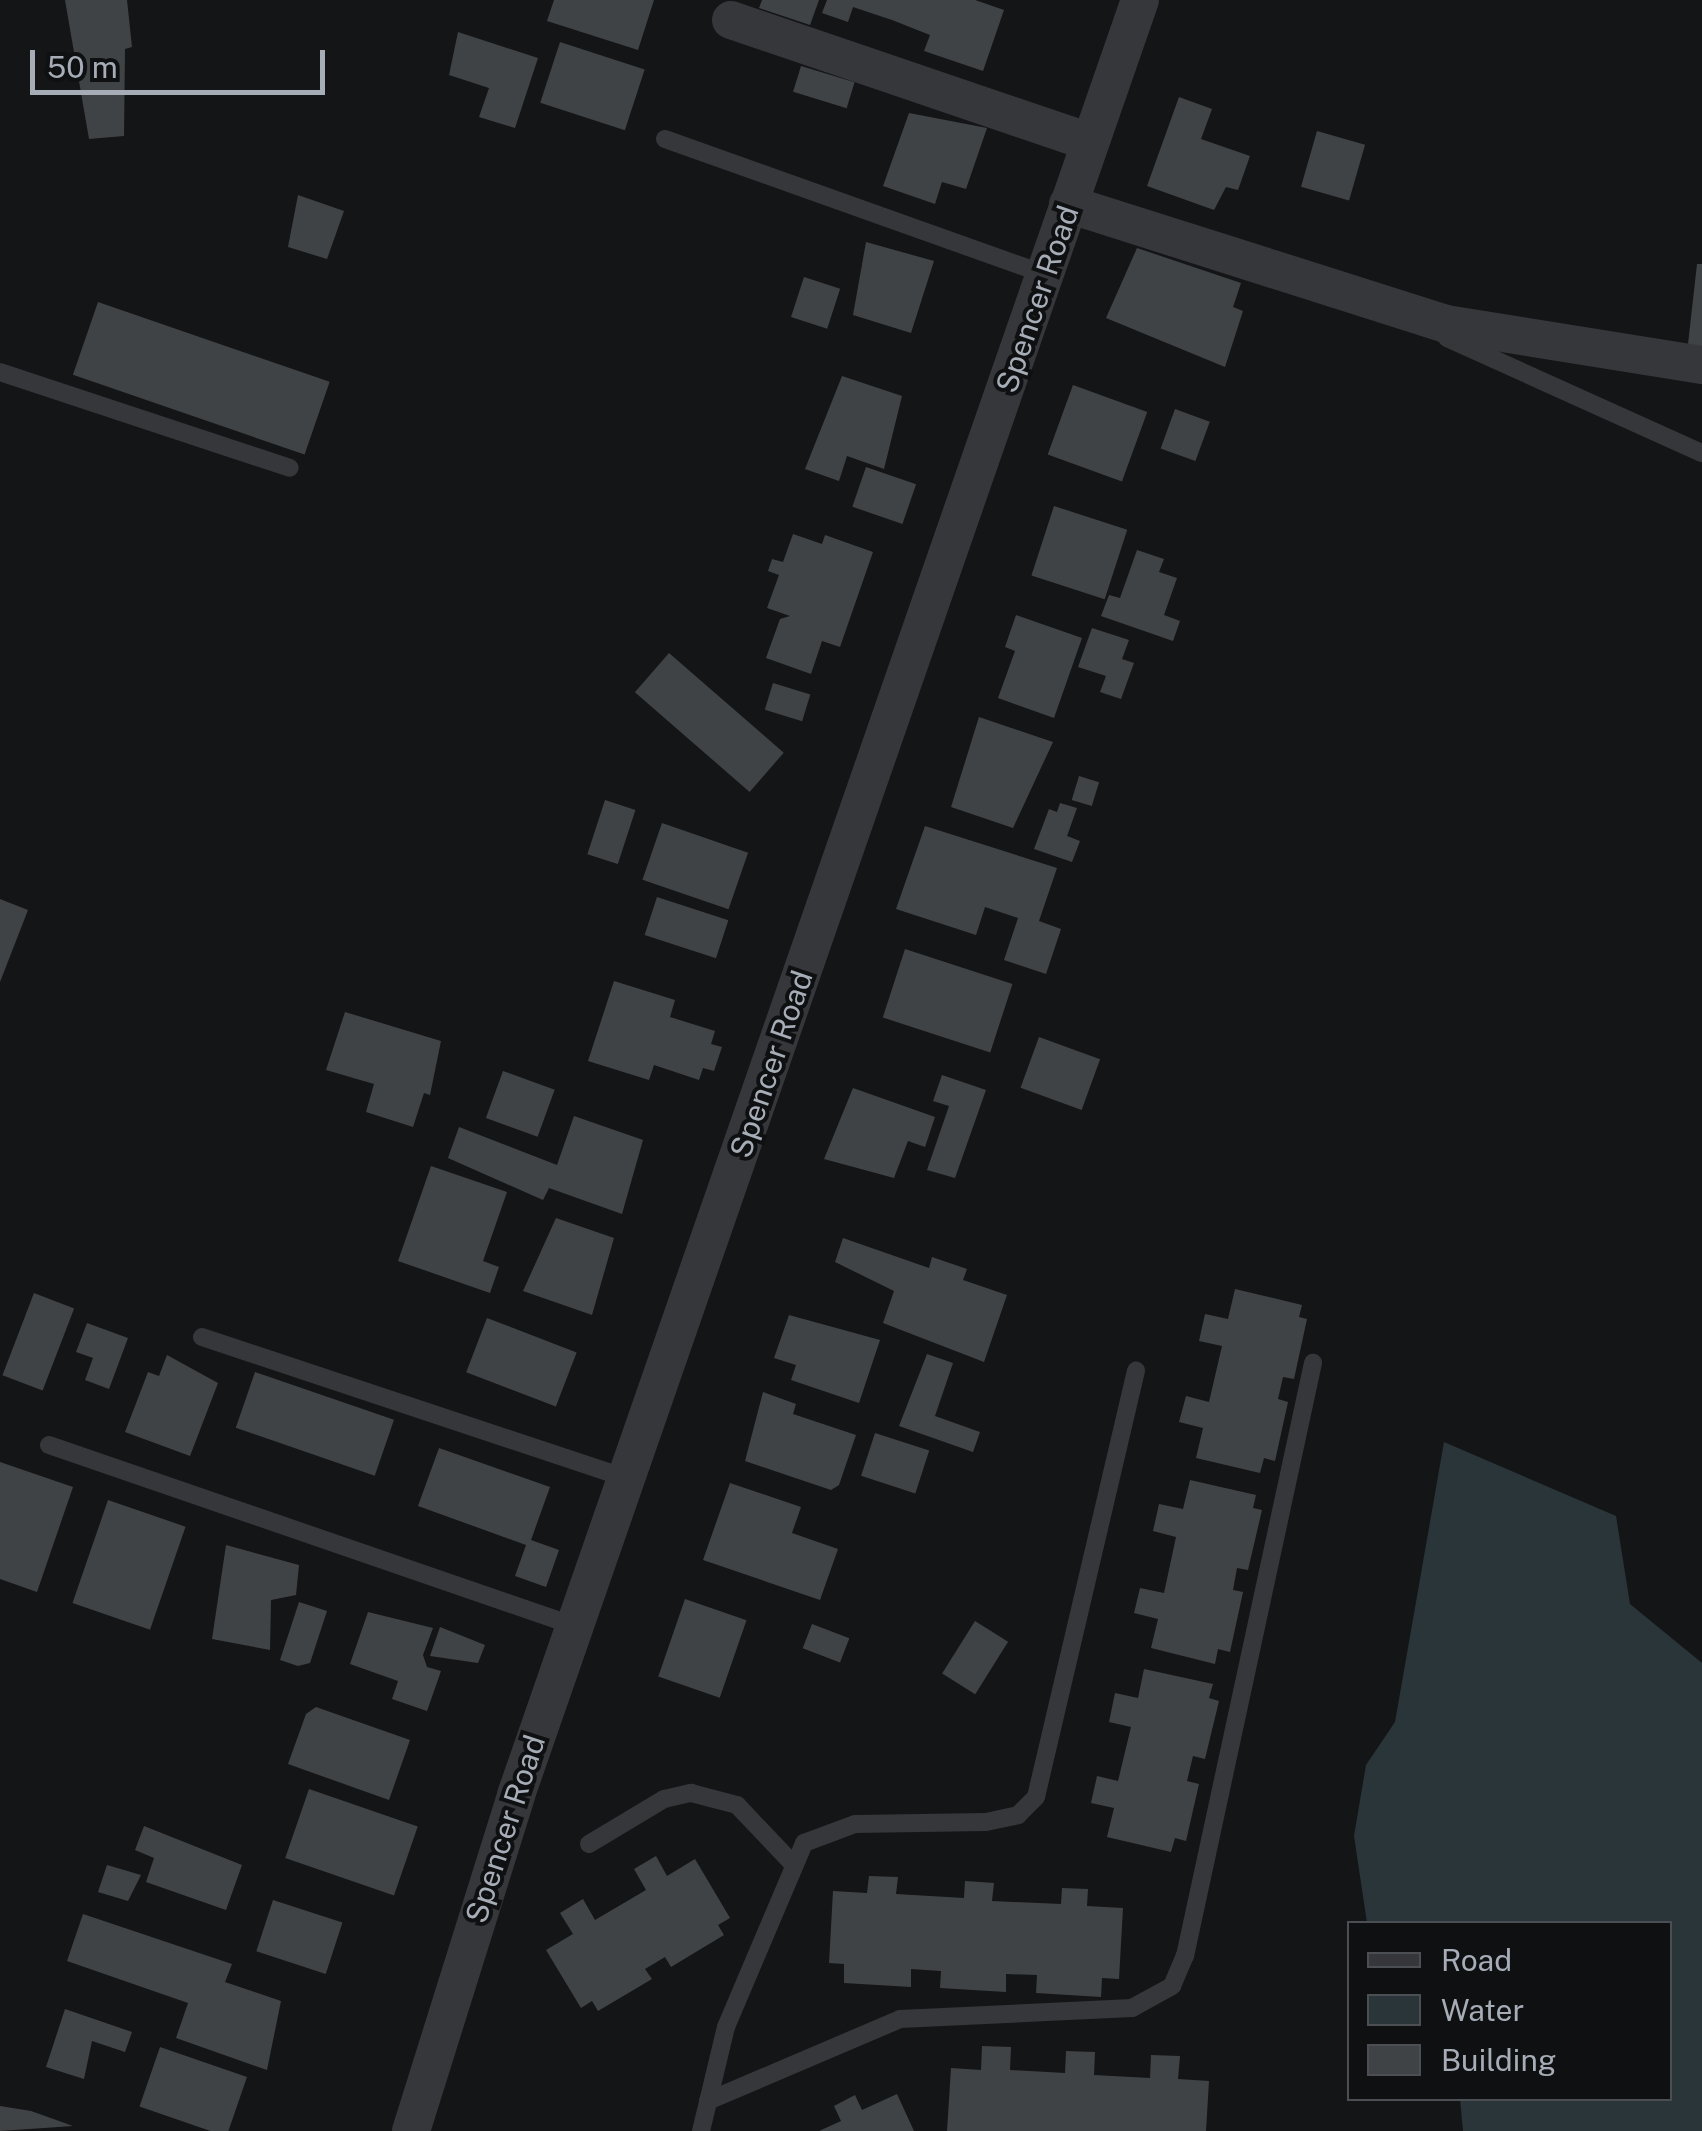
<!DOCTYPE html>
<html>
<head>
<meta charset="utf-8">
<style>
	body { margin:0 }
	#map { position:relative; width:1702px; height:2131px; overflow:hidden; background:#141516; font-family:"Public Sans",sans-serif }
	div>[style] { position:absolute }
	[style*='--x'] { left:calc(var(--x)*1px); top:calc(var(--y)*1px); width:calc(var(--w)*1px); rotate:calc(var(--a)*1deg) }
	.water>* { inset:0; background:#2a353a }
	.building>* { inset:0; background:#404346; transform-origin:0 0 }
	.lane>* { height:18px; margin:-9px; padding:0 9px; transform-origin:9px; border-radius:9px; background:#35373b }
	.street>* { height:38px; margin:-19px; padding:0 19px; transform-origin:19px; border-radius:19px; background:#35373b }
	span { translate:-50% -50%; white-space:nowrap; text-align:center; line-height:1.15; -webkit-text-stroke:8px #0f1011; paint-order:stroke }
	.street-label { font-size:30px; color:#a6adb7 }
	.legend { position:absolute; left:1347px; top:1921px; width:325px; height:180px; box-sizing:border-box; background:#0f1011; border:2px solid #4b4f53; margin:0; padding:12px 18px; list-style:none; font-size:30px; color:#a6adb7 }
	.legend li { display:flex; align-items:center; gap:20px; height:50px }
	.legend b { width:50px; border:2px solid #4b4f53 }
	.scale { position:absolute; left:30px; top:50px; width:295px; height:45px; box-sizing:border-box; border:5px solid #a6adb7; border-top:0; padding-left:12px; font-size:30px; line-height:35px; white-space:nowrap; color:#a6adb7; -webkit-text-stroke:8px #0f1011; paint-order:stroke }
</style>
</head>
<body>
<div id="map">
	<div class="water">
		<div style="clip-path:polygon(1444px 1442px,1616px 1516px,1630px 1604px,1702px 1663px,1702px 2131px,1463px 2131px,1460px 2099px,1670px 2098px,1670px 1924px,1367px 1923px,1354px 1836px,1366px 1765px,1395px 1722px)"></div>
	</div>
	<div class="building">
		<div style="clip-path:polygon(65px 0,127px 0,132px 47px,125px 49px,124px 136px,89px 139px)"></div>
		<div style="clip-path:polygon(554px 0,654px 0,638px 50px,547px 21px)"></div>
		<div style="clip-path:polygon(762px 0,819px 0,810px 25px,759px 8px)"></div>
		<div style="clip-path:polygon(827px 0,975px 0,1004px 10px,983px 71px,924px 51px,930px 35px,892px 20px,853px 7px,848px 22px,822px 13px)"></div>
		<div style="clip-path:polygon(458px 32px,538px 58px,515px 128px,479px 117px,489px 88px,449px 75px)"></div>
		<div style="left:560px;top:42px;width:89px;height:64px;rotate:18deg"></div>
		<div style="left:801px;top:66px;width:56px;height:27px;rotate:17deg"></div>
		<div style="clip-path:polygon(1179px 97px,1212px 109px,1201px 139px,1250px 156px,1238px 190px,1226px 187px,1214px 210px,1147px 186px)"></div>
		<div style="clip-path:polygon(909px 113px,987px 128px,966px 189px,942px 182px,935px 204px,883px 186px)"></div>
		<div style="left:1317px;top:131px;width:50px;height:58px;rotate:16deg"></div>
		<div style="clip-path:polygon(298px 195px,344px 211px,327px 259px,288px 247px)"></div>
		<div style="clip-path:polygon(866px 242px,934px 261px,911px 333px,853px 315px)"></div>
		<div style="clip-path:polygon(1137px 248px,1241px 283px,1233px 307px,1243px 311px,1225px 367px,1106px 318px)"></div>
		<div style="clip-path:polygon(1697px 264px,1702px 264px,1702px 355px,1687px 353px)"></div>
		<div style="left:804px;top:277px;width:38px;height:42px;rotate:18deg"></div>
		<div style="left:98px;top:302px;width:245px;height:77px;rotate:19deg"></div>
		<div style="clip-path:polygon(842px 376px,902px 396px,884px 469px,847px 456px,839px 481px,805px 469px)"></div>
		<div style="left:1073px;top:385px;width:79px;height:74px;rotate:20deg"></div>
		<div style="left:1175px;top:409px;width:37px;height:42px;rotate:20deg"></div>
		<div style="left:866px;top:467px;width:53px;height:42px;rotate:19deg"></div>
		<div style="left:1054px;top:506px;width:77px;height:73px;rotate:18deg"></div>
		<div style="clip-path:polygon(793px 534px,822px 544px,825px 535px,873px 552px,840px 647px,822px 641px,811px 674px,766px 658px,780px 619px,790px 616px,767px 608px,779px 575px,768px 571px,772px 559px,783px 562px)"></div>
		<div style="clip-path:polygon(1137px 550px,1164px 559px,1159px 572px,1177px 578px,1164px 615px,1180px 621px,1173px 641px,1101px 616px,1109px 595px,1120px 598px)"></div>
		<div style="clip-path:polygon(1016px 615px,1082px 638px,1054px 718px,998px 698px,1015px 651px,1005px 647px)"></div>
		<div style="clip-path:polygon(1092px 628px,1129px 640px,1122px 659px,1134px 663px,1121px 699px,1100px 692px,1106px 676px,1078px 667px)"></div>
		<div style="left:669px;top:653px;width:152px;height:52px;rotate:41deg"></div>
		<div style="left:773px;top:683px;width:39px;height:28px;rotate:17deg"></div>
		<div style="clip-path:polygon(979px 717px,1053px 742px,1013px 828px,951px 807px)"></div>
		<div style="left:1079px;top:776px;width:21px;height:25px;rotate:17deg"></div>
		<div style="left:605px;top:800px;width:32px;height:57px;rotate:18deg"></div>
		<div style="clip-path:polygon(1060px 803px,1077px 808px,1067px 836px,1080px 841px,1072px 862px,1034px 849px,1049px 809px,1057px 812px)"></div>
		<div style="left:662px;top:823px;width:91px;height:60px;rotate:19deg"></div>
		<div style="clip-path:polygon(925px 826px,1057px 868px,1039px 921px,1061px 929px,1046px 974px,1004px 960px,1018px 918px,985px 907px,976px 935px,896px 909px)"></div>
		<div style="left:657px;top:897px;width:75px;height:40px;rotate:18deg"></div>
		<div style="clip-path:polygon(0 899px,28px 910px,0 982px)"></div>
		<div style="left:905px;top:949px;width:113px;height:72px;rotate:18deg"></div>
		<div style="clip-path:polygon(614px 981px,675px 1000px,670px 1017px,715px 1031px,711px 1044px,722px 1047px,714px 1071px,703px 1068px,699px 1080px,654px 1065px,649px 1080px,588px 1061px)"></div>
		<div style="clip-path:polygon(345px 1012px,441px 1041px,430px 1095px,424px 1093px,413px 1127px,366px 1112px,374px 1084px,326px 1070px)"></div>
		<div style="left:1039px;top:1037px;width:65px;height:54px;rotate:20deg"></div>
		<div style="left:503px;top:1071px;width:55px;height:50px;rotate:20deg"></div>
		<div style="clip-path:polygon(942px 1075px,986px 1090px,955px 1178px,927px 1170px,949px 1106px,933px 1101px)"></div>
		<div style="clip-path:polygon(853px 1088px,935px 1117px,925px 1147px,908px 1141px,894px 1178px,824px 1159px)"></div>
		<div style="clip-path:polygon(574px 1116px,643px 1140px,622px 1214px,549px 1188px,543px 1200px,448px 1158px,459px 1127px,557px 1165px)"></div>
		<div style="clip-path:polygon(431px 1166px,507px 1192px,483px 1261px,499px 1267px,490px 1293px,398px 1261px)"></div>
		<div style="clip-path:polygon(556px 1218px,614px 1238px,592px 1315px,523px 1291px)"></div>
		<div style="clip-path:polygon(843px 1238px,929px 1268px,932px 1257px,967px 1269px,963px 1280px,1007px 1295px,984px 1362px,883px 1323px,894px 1291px,835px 1262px)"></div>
		<div style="clip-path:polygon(1235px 1289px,1302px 1305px,1299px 1317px,1307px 1319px,1294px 1379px,1283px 1377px,1278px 1399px,1288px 1402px,1275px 1461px,1264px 1458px,1260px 1473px,1196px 1458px,1203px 1428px,1179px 1422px,1186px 1396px,1209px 1402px,1222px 1346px,1199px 1341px,1205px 1314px,1228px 1319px)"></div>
		<div style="left:34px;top:1293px;width:43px;height:88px;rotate:21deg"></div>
		<div style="clip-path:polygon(789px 1315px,880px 1340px,859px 1403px,791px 1380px,796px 1365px,774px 1358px)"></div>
		<div style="left:487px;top:1318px;width:96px;height:58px;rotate:21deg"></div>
		<div style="clip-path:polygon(87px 1323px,128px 1338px,109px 1389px,85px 1380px,93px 1358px,76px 1352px)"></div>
		<div style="clip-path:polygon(927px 1354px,953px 1363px,935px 1416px,980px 1432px,973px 1452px,899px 1426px)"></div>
		<div style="clip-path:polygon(167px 1355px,218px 1383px,190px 1456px,125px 1432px,148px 1372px,159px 1376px)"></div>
		<div style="left:255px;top:1372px;width:147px;height:59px;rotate:19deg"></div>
		<div style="clip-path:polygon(763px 1392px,796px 1404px,793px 1414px,856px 1435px,839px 1485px,831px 1490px,745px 1461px)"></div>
		<div style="left:875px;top:1433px;width:57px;height:45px;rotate:18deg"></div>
		<div style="clip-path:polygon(439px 1448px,550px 1487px,531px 1540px,559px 1550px,546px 1587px,515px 1576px,526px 1545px,418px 1506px)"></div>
		<div style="clip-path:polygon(0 1462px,73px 1487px,37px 1592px,0 1579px)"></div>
		<div style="clip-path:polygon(1190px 1480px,1256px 1495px,1253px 1508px,1262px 1510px,1248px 1570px,1237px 1568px,1233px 1590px,1243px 1592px,1230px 1652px,1218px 1649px,1215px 1664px,1151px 1648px,1158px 1619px,1134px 1613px,1140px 1588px,1164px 1593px,1176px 1537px,1153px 1531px,1159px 1504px,1183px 1509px)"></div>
		<div style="clip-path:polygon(730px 1483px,801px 1507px,792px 1533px,838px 1549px,820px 1600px,703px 1560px)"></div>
		<div style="left:108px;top:1500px;width:82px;height:109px;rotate:19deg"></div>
		<div style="clip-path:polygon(226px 1545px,299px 1565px,296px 1595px,271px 1600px,270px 1650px,212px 1639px)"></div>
		<div style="left:685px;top:1599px;width:65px;height:82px;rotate:19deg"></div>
		<div style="clip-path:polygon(299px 1602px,327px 1611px,310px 1663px,298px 1666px,280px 1660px)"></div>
		<div style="clip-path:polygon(368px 1612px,433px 1628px,423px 1655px,427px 1667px,441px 1671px,427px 1711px,392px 1699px,398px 1681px,350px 1664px)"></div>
		<div style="left:975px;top:1621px;width:39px;height:62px;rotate:32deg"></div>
		<div style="left:812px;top:1624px;width:40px;height:26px;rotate:21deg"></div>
		<div style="clip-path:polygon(440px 1627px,485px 1645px,478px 1663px,430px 1656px)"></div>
		<div style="clip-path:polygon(1144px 1669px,1213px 1684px,1209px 1698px,1219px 1701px,1205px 1759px,1193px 1756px,1187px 1781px,1199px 1784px,1186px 1841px,1175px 1838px,1171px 1852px,1107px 1837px,1114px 1808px,1091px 1803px,1097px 1776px,1118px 1781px,1131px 1727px,1109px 1722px,1115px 1693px,1138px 1698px)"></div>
		<div style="clip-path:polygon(316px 1707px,410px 1740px,389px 1800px,288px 1764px,306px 1714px)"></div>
		<div style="left:309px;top:1789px;width:115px;height:73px;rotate:19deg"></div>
		<div style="clip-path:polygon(144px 1826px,242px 1865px,226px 1910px,146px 1882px,154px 1858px,135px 1850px)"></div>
		<div style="clip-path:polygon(656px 1856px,667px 1876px,695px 1859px,730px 1918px,718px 1925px,724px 1935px,671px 1967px,665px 1957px,645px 1969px,652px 1979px,598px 2011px,592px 2001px,581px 2008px,546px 1950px,573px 1934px,560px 1913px,583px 1899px,595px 1920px,646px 1890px,634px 1869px)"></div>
		<div style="clip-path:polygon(107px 1865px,141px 1875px,128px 1901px,98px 1892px)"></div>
		<div style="clip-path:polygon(869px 1876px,898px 1877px,896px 1894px,964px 1898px,965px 1881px,994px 1883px,992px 1901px,1061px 1904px,1062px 1888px,1088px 1889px,1087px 1906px,1123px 1908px,1119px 1979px,1102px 1978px,1101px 1997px,1036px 1993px,1037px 1975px,1006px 1974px,1006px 1992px,940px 1988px,941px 1971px,911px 1969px,911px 1987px,844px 1983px,844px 1964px,829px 1963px,833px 1891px,867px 1893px)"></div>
		<div style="left:273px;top:1900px;width:73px;height:54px;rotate:18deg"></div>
		<div style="clip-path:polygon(83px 1914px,232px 1964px,225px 1982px,281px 2001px,267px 2070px,176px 2038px,188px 2003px,67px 1961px)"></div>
		<div style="clip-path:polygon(65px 2009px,132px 2032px,125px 2052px,92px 2041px,84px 2079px,46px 2067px)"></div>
		<div style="clip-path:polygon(982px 2046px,1011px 2047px,1010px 2070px,1065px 2073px,1066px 2051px,1095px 2052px,1094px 2075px,1150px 2078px,1151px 2055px,1180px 2056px,1178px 2079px,1209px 2081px,1206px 2131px,947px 2131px,951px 2068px,981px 2070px)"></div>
		<div style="left:160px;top:2047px;width:92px;height:63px;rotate:19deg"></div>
		<div style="clip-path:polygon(897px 2094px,914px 2131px,819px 2131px,841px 2121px,834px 2106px,855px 2095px,862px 2110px)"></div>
		<div style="clip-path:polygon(0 2106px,31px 2111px,73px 2126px,0 2131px)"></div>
	</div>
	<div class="lane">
		<div style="--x:665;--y:139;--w:402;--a:19.6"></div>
		<div style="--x:1447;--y:338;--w:280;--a:24.3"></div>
		<div style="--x:0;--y:372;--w:305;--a:18.3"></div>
		<div style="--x:202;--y:1337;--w:448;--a:18.4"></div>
		<div style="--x:49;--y:1445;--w:556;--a:18.99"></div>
		<div style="--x:589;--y:1844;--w:87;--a:-31"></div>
		<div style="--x:664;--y:1799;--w:28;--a:-13"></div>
		<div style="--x:691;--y:1793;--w:48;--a:14.6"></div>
		<div style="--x:737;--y:1805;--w:80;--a:46.5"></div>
		<div style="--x:708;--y:2101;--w:209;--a:-23.1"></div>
		<div style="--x:900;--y:2019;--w:232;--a:-2.7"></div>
		<div style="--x:1132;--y:2008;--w:46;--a:-28.8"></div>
		<div style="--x:1172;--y:1986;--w:33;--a:-67"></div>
		<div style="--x:1185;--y:1956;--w:607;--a:-77.82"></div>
		<div style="--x:701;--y:2131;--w:107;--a:-76.5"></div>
		<div style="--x:726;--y:2027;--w:200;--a:-67"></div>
		<div style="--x:804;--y:1843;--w:54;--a:-20.4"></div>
		<div style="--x:855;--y:1824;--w:131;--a:-0.9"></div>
		<div style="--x:986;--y:1822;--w:33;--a:-12"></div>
		<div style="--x:1018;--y:1815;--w:25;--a:-45"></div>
		<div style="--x:1036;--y:1797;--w:438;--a:-76.8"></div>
	</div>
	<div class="street">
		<div style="--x:731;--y:20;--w:378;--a:18.8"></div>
		<div style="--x:1068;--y:204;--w:397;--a:17.6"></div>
		<div style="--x:1446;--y:324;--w:259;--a:9.1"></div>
		<div style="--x:411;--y:2131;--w:352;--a:-72.6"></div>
		<div style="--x:516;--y:1795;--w:1900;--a:-70.83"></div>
	</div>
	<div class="street-label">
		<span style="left:1037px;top:299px;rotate:-71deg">Spencer Road</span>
		<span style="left:771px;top:1064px;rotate:-71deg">Spencer Road</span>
		<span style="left:505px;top:1829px;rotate:-72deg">Spencer Road</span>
	</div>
	<ul class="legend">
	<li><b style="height:12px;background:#35373b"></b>Road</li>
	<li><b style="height:28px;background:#2a353a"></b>Water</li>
	<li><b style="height:28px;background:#404346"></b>Building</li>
	</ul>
	<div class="scale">50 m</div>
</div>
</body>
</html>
